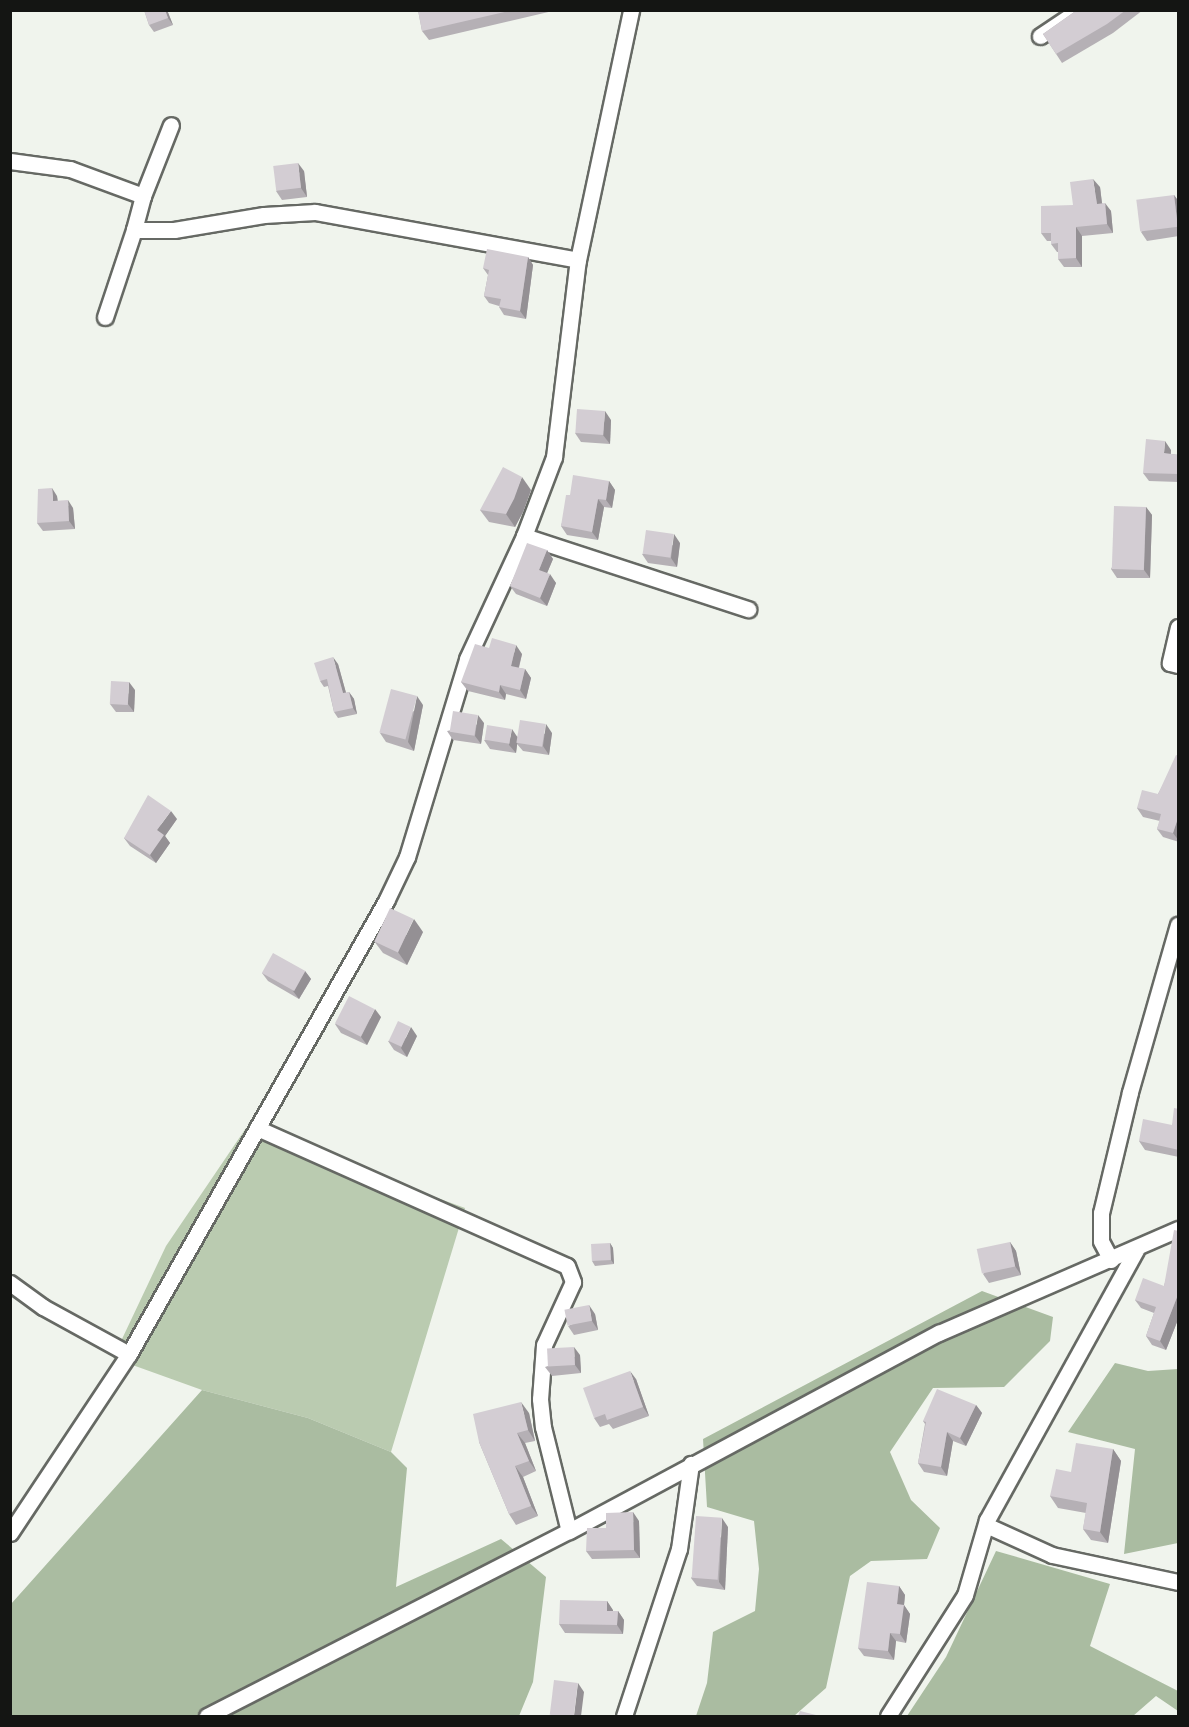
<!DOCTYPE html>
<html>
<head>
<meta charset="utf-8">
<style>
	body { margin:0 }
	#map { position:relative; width:1189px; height:1727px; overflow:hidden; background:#f0f4ed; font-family:Inter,sans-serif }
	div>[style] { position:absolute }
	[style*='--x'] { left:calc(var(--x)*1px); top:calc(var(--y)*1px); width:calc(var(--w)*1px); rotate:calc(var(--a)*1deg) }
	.green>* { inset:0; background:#bacbb0 }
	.forest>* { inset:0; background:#aabca1 }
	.roads { filter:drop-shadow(2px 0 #666964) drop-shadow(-2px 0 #666964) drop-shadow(0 2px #666964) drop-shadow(0 -2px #666964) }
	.street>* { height:15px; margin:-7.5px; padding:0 7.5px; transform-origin:7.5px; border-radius:7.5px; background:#fff }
	.wall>* { inset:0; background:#b5b0b5 }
	.shaded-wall>* { inset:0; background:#949094 }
	.building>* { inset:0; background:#d3cdd3; transform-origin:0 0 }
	span { translate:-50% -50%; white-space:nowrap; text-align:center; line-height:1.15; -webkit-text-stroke:6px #fff; paint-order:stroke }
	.frame { position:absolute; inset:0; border:12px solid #141513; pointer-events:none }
</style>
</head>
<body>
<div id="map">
	<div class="green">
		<div style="clip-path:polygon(246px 1128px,465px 1208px,391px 1452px,308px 1418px,202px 1390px,113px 1358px,166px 1246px)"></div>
	</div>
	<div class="forest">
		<div style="clip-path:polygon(982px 1291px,1053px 1317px,1050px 1341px,1004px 1387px,933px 1388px,890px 1452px,911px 1500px,940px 1528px,927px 1559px,871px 1561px,850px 1576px,826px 1688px,794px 1716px,696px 1716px,707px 1683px,713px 1632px,755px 1611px,759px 1569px,754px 1521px,707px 1507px,703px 1439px)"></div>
		<div style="clip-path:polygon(1115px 1363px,1148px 1371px,1178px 1369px,1178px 1543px,1124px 1554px,1135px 1449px,1068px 1432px)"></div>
		<div style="clip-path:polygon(202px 1390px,308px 1418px,391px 1452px,407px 1468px,396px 1587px,501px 1539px,546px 1577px,533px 1682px,519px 1716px,11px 1716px,11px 1604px)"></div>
		<div style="clip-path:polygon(996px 1551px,1110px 1584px,1090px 1646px,1178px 1691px,1178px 1711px,1156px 1696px,1133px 1716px,907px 1716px,946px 1657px)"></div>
	</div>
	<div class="roads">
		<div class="street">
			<div style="--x:1040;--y:36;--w:47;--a:-33.7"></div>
			<div style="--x:10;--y:161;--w:61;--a:7.6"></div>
			<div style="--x:70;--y:169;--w:78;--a:20.3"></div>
			<div style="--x:143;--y:196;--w:35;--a:105"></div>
			<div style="--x:134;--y:230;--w:40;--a:0"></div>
			<div style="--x:174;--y:230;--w:91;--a:-9.5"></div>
			<div style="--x:264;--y:215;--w:51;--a:-3.4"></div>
			<div style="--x:315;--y:212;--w:267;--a:10.3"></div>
			<div style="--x:143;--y:196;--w:76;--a:-68.5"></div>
			<div style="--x:105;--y:317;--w:92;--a:-71.6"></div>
			<div style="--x:524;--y:536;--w:236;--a:18.1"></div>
			<div style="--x:1178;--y:627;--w:37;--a:103"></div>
			<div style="--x:1170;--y:663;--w:8;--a:14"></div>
			<div style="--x:257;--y:1128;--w:339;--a:24"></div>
			<div style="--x:567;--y:1266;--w:17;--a:69"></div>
			<div style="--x:573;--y:1282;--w:69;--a:114.7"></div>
			<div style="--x:544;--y:1345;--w:54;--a:94.2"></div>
			<div style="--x:540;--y:1399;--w:28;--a:84"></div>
			<div style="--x:543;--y:1427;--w:107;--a:76"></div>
			<div style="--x:1111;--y:1260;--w:21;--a:-118"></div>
			<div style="--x:1101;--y:1241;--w:28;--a:-90"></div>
			<div style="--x:1101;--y:1213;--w:124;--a:-76.5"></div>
			<div style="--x:1130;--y:1092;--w:174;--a:-74"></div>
			<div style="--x:10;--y:1283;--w:41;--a:36"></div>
			<div style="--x:43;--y:1307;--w:98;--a:28.7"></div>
			<div style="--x:986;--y:1525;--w:72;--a:24.4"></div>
			<div style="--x:1052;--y:1555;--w:129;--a:12.1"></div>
			<div style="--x:10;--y:1533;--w:215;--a:-56.4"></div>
			<div style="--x:129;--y:1354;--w:521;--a:-60.43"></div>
			<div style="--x:386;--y:901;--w:49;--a:-64.5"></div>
			<div style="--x:407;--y:857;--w:207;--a:-73.1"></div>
			<div style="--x:467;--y:659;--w:136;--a:-65.1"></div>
			<div style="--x:524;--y:536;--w:85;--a:-69.2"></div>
			<div style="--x:554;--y:457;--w:198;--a:-83.1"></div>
			<div style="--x:578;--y:260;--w:256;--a:-78"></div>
			<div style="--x:207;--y:1716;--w:407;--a:-27.1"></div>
			<div style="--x:569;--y:1531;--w:420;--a:-28.2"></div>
			<div style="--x:939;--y:1333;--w:261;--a:-23.5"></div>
			<div style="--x:624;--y:1716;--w:176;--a:-71.8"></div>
			<div style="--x:679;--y:1549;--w:86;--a:-82"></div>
			<div style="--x:888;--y:1716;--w:143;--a:-57.5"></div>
			<div style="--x:965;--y:1595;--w:78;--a:-73.7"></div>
			<div style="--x:987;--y:1520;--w:308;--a:-61.1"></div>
		</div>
	</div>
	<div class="wall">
		<div style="clip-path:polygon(144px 10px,167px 10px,173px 25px,154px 32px,149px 25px)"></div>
		<div style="clip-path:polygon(418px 10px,557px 10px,429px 40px,422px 31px)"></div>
		<div style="clip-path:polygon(1077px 10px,1143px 10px,1113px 33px,1062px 63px,1043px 34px)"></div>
		<div style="clip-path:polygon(304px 171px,307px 197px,282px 200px,276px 191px)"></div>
		<div style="clip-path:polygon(1100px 187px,1102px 203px,1111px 211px,1113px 233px,1082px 236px,1082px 267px,1064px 267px,1058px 259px,1058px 252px,1057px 252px,1051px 244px,1051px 241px,1047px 241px,1041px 233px,1073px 205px)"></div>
		<div style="clip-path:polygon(1174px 195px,1179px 202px,1179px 236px,1147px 241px,1141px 232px)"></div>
		<div style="clip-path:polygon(528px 257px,533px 265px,526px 319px,504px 315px,499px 307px,499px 306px,489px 303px,484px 296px,488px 275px,483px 268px)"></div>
		<div style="clip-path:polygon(611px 420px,610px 444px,581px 442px,575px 433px)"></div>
		<div style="clip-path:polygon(1171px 450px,1171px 454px,1179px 455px,1179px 482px,1149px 481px,1143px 473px)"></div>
		<div style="clip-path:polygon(609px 481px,615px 490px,612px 508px,604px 507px,598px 540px,567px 535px,561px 526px,570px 495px)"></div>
		<div style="clip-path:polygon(531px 490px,523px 512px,515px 527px,489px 522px,480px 510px)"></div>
		<div style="clip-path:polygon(57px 496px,58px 501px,73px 508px,75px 529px,43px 531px,37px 523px)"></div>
		<div style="clip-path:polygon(1146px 507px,1152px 515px,1150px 578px,1117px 578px,1111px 569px)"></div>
		<div style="clip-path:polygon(680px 543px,677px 567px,648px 563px,642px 554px)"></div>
		<div style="clip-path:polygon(547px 550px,553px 559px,547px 573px,556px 583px,547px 606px,516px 594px,510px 586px)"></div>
		<div style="clip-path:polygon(489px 648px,522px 654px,519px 668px,525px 669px,531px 678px,526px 699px,506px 694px,505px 700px,468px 691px,461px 682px)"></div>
		<div style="clip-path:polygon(338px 664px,346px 693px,349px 692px,354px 699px,357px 714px,338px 718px,334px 712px,328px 686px,324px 687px,320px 681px)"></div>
		<div style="clip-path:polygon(135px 690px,134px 712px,116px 712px,110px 704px)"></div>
		<div style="clip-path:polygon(423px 705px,414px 751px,386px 742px,380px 733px)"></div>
		<div style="clip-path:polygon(484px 723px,481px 744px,453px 740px,447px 731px)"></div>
		<div style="clip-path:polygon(552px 733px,549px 755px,523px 751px,517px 744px,516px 753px,490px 749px,484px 740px)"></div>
		<div style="clip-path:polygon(1179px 756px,1179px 842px,1163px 837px,1157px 829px,1160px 821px,1143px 817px,1137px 808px,1158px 794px)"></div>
		<div style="clip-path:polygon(177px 819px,165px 836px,170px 843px,156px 863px,130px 846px,124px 838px)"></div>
		<div style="clip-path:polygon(423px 932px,407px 965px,383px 953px,374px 941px)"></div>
		<div style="clip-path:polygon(305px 971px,311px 979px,299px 999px,268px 981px,262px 973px)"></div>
		<div style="clip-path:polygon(381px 1017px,367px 1045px,341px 1033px,335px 1024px)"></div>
		<div style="clip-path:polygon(417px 1036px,407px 1057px,394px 1050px,388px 1041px)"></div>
		<div style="clip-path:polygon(1179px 1109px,1179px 1157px,1145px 1150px,1139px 1141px,1172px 1125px)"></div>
		<div style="clip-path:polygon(1179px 1231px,1179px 1317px,1166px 1350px,1152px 1345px,1146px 1336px,1154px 1313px,1141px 1308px,1135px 1300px,1164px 1286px)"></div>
		<div style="clip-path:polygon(1010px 1242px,1016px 1251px,1021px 1275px,989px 1283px,983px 1274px)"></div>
		<div style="clip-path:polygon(610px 1243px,613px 1248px,614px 1264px,595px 1266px,592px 1261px)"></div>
		<div style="clip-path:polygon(595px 1314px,598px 1330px,574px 1335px,568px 1326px)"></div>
		<div style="clip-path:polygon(580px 1355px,581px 1373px,552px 1376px,545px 1367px)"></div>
		<div style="clip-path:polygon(636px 1379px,649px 1416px,613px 1429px,609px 1424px,600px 1427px,594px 1418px)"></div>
		<div style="clip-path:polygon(976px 1405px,982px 1413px,966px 1446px,953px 1441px,947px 1476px,924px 1472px,918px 1463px,925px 1424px,923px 1421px)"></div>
		<div style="clip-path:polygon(529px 1413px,535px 1441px,525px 1443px,536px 1471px,523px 1477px,538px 1516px,516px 1525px,509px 1514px,479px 1442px)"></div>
		<div style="clip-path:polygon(1113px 1449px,1121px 1461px,1108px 1543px,1091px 1540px,1083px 1529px,1086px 1513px,1058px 1508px,1050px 1496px,1071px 1472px)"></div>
		<div style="clip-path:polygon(639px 1521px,640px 1558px,592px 1559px,586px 1551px,606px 1528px)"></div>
		<div style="clip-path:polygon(728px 1527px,725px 1590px,697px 1586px,691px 1578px)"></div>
		<div style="clip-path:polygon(899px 1586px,905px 1595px,904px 1605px,910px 1614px,906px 1643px,896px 1641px,894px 1660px,864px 1656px,858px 1648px)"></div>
		<div style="clip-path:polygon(607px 1601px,613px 1611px,618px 1611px,624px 1620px,623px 1634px,565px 1633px,559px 1624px)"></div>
	</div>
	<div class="shaded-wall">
		<div style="clip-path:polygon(165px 10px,167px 10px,173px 25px,168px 18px)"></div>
		<div style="clip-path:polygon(298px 163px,304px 171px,307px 197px,301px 188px)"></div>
		<div style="clip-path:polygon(1093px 179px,1100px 187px,1103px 212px,1097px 204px)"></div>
		<div style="clip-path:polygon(1174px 195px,1179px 202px,1179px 227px,1178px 227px)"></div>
		<div style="clip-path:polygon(1105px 203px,1111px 211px,1113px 233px,1107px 224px)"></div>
		<div style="clip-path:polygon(1076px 227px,1082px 236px,1082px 267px,1076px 258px)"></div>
		<div style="clip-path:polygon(528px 257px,533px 265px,526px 319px,520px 311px)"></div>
		<div style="clip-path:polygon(605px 411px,611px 420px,610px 444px,603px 435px)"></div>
		<div style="clip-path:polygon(1165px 441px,1171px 450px,1170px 462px,1164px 453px)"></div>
		<div style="clip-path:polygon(522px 477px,531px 490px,523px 512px,515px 527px,506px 514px)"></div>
		<div style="clip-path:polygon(609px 481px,615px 490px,612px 508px,606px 500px)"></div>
		<div style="clip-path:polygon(52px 488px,57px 496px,58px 509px,53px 501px)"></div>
		<div style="clip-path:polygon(598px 499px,604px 507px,598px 540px,592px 532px)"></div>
		<div style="clip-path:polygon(68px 500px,73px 508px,75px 529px,69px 521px)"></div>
		<div style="clip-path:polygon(1146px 507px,1152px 515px,1150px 578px,1144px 570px)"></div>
		<div style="clip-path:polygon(674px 534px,680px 543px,677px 567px,671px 558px)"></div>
		<div style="clip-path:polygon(547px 550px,553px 559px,545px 578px,539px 570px)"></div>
		<div style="clip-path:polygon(550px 574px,556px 583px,547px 606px,540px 598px)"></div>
		<div style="clip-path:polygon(516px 645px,522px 654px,517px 674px,511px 666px)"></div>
		<div style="clip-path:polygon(333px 657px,338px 664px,348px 700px,343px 693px)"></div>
		<div style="clip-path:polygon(525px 669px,531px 678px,526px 699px,520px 690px)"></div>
		<div style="clip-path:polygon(129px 682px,135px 690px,134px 712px,128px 704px)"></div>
		<div style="clip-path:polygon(500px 685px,506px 694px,505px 700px,499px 692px)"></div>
		<div style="clip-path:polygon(349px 692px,354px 699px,357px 714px,353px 708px)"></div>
		<div style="clip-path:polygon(417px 696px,423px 705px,414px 751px,408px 742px)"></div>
		<div style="clip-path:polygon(478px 715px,484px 723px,481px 744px,475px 736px)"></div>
		<div style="clip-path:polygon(546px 724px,552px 733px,549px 755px,543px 746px)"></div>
		<div style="clip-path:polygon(512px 729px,518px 738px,516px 753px,509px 745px)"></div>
		<div style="clip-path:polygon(171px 811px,177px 819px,165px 836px,170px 843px,156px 863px,150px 855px,157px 830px)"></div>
		<div style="clip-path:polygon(1179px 815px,1179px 841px,1173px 833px)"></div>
		<div style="clip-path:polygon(414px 919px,423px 932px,407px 965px,398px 952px)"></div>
		<div style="clip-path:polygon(305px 971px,311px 979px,299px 999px,293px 991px)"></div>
		<div style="clip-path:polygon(375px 1009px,381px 1017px,367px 1045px,361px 1037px)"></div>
		<div style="clip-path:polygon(411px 1027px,417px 1036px,407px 1057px,401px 1048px)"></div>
		<div style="clip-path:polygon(1010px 1242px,1016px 1251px,1021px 1275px,1015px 1266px)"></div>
		<div style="clip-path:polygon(610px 1243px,613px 1248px,614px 1264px,611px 1260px)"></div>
		<div style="clip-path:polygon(1179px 1292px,1179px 1317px,1166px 1350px,1160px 1341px)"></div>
		<div style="clip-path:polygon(589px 1305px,595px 1314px,598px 1330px,592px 1321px)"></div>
		<div style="clip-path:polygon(574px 1347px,580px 1355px,581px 1373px,575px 1365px)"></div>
		<div style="clip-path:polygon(630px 1371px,636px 1379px,649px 1416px,643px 1407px)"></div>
		<div style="clip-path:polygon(521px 1402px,529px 1413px,535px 1441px,528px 1430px)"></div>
		<div style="clip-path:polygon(976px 1405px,982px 1413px,966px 1446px,960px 1438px)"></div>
		<div style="clip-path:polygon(947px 1432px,953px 1441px,947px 1476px,941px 1467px)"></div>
		<div style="clip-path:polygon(517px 1433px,525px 1443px,536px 1471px,529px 1461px)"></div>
		<div style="clip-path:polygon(1113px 1449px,1121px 1461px,1108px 1543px,1100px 1532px)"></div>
		<div style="clip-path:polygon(515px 1466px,523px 1477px,538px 1516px,531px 1506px)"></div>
		<div style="clip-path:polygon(633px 1512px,639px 1521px,640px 1558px,634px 1550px)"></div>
		<div style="clip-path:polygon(722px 1518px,728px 1527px,725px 1590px,719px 1582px)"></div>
		<div style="clip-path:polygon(899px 1586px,905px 1595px,904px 1605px,910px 1614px,906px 1643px,900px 1634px,897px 1604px)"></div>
		<div style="clip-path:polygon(607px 1601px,613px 1610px,613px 1619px,607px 1611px)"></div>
		<div style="clip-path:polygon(618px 1611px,624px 1620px,623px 1634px,617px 1625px)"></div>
		<div style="clip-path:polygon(890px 1633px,896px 1641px,894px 1660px,888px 1651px)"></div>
		<div style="clip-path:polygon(578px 1683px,584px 1692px,581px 1716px,574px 1716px)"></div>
	</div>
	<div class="building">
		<div style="clip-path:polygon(144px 10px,165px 10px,168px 18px,149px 25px)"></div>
		<div style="clip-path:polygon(418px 10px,513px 10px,422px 31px)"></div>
		<div style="clip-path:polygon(1077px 10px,1126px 10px,1107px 24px,1056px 54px,1043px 34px)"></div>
		<div style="left:298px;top:163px;width:25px;height:25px;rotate:83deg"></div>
		<div style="clip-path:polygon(1093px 179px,1097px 204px,1105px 203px,1107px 224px,1076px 227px,1076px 258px,1058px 259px,1058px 243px,1051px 244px,1051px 233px,1041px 233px,1041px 206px,1073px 205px,1070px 182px)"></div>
		<div style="left:1174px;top:195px;width:32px;height:38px;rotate:83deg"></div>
		<div style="clip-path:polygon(487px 249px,528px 257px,520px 311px,499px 307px,501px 299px,484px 296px,489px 270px,483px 268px)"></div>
		<div style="left:577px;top:409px;width:28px;height:24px;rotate:4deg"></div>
		<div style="clip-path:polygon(1146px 439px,1165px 441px,1164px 453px,1179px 455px,1179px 474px,1143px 473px)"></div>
		<div style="clip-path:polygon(503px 467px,522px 477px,514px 499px,506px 514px,480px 510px)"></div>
		<div style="clip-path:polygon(573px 475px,609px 481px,606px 500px,598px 499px,592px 532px,561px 526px,566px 495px,570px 495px)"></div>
		<div style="clip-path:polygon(52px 488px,53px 501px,68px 500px,69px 521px,37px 523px,38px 489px)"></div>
		<div style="left:1114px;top:506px;width:32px;height:63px;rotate:2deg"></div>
		<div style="left:646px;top:530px;width:28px;height:24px;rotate:8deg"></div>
		<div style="clip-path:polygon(527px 543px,547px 550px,539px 570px,550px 574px,540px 598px,510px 586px)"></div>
		<div style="clip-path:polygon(492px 638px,516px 645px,511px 666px,525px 669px,520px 690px,500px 685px,499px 692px,461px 682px,475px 644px,489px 648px)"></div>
		<div style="clip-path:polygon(333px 657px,343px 693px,349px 692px,353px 708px,334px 712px,327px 679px,320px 681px,314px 663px)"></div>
		<div style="left:111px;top:681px;width:18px;height:23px;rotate:3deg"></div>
		<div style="left:391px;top:689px;width:27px;height:45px;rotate:15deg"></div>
		<div style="left:453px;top:711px;width:25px;height:21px;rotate:9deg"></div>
		<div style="left:520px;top:720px;width:26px;height:23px;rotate:9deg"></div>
		<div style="left:487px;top:725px;width:25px;height:15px;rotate:9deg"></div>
		<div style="clip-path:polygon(1176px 755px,1179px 756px,1179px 815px,1173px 833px,1157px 829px,1161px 814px,1137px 808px,1142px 790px,1158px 794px)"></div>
		<div style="clip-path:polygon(148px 795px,171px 811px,157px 830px,164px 835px,150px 855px,124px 838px)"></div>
		<div style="left:390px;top:908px;width:26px;height:37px;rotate:25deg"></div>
		<div style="left:273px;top:953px;width:37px;height:23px;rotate:29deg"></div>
		<div style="left:349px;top:996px;width:29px;height:31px;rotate:27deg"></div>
		<div style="left:398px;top:1021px;width:14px;height:22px;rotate:25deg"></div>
		<div style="clip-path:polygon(1174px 1108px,1179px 1109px,1179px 1150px,1139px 1141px,1143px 1119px,1172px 1125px)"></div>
		<div style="clip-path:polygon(1174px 1230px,1179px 1231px,1179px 1292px,1160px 1341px,1146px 1336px,1156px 1307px,1135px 1300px,1143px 1278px,1164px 1286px)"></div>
		<div style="left:1010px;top:1242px;width:25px;height:34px;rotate:78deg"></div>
		<div style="left:610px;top:1243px;width:17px;height:19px;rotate:87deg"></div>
		<div style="left:589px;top:1305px;width:16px;height:25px;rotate:79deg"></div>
		<div style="left:574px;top:1347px;width:18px;height:27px;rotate:87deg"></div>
		<div style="clip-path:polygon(630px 1371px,643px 1407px,607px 1420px,605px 1414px,594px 1418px,583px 1388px)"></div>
		<div style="clip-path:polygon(937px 1389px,976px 1405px,960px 1438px,947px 1432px,941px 1467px,918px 1463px,926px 1422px,923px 1421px)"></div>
		<div style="clip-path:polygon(521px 1402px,528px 1430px,517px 1433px,529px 1461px,515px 1466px,531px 1506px,509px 1514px,479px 1442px,473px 1414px)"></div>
		<div style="clip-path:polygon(1076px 1443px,1113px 1449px,1100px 1532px,1083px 1529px,1087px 1503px,1050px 1496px,1056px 1469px,1071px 1472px)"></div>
		<div style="clip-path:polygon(633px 1512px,634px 1550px,586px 1551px,587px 1528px,606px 1528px,606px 1513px)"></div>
		<div style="left:696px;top:1516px;width:26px;height:62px;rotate:4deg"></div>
		<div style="clip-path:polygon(867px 1582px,899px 1586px,897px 1604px,904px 1605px,900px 1634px,890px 1633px,888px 1651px,858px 1648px)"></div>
		<div style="clip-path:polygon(560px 1600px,607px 1601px,607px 1611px,618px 1611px,617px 1625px,559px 1624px)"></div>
		<div style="left:554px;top:1680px;width:24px;height:35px;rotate:7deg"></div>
		<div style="clip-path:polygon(800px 1711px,820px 1716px,798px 1716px)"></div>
	</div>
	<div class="frame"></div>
</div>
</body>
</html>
